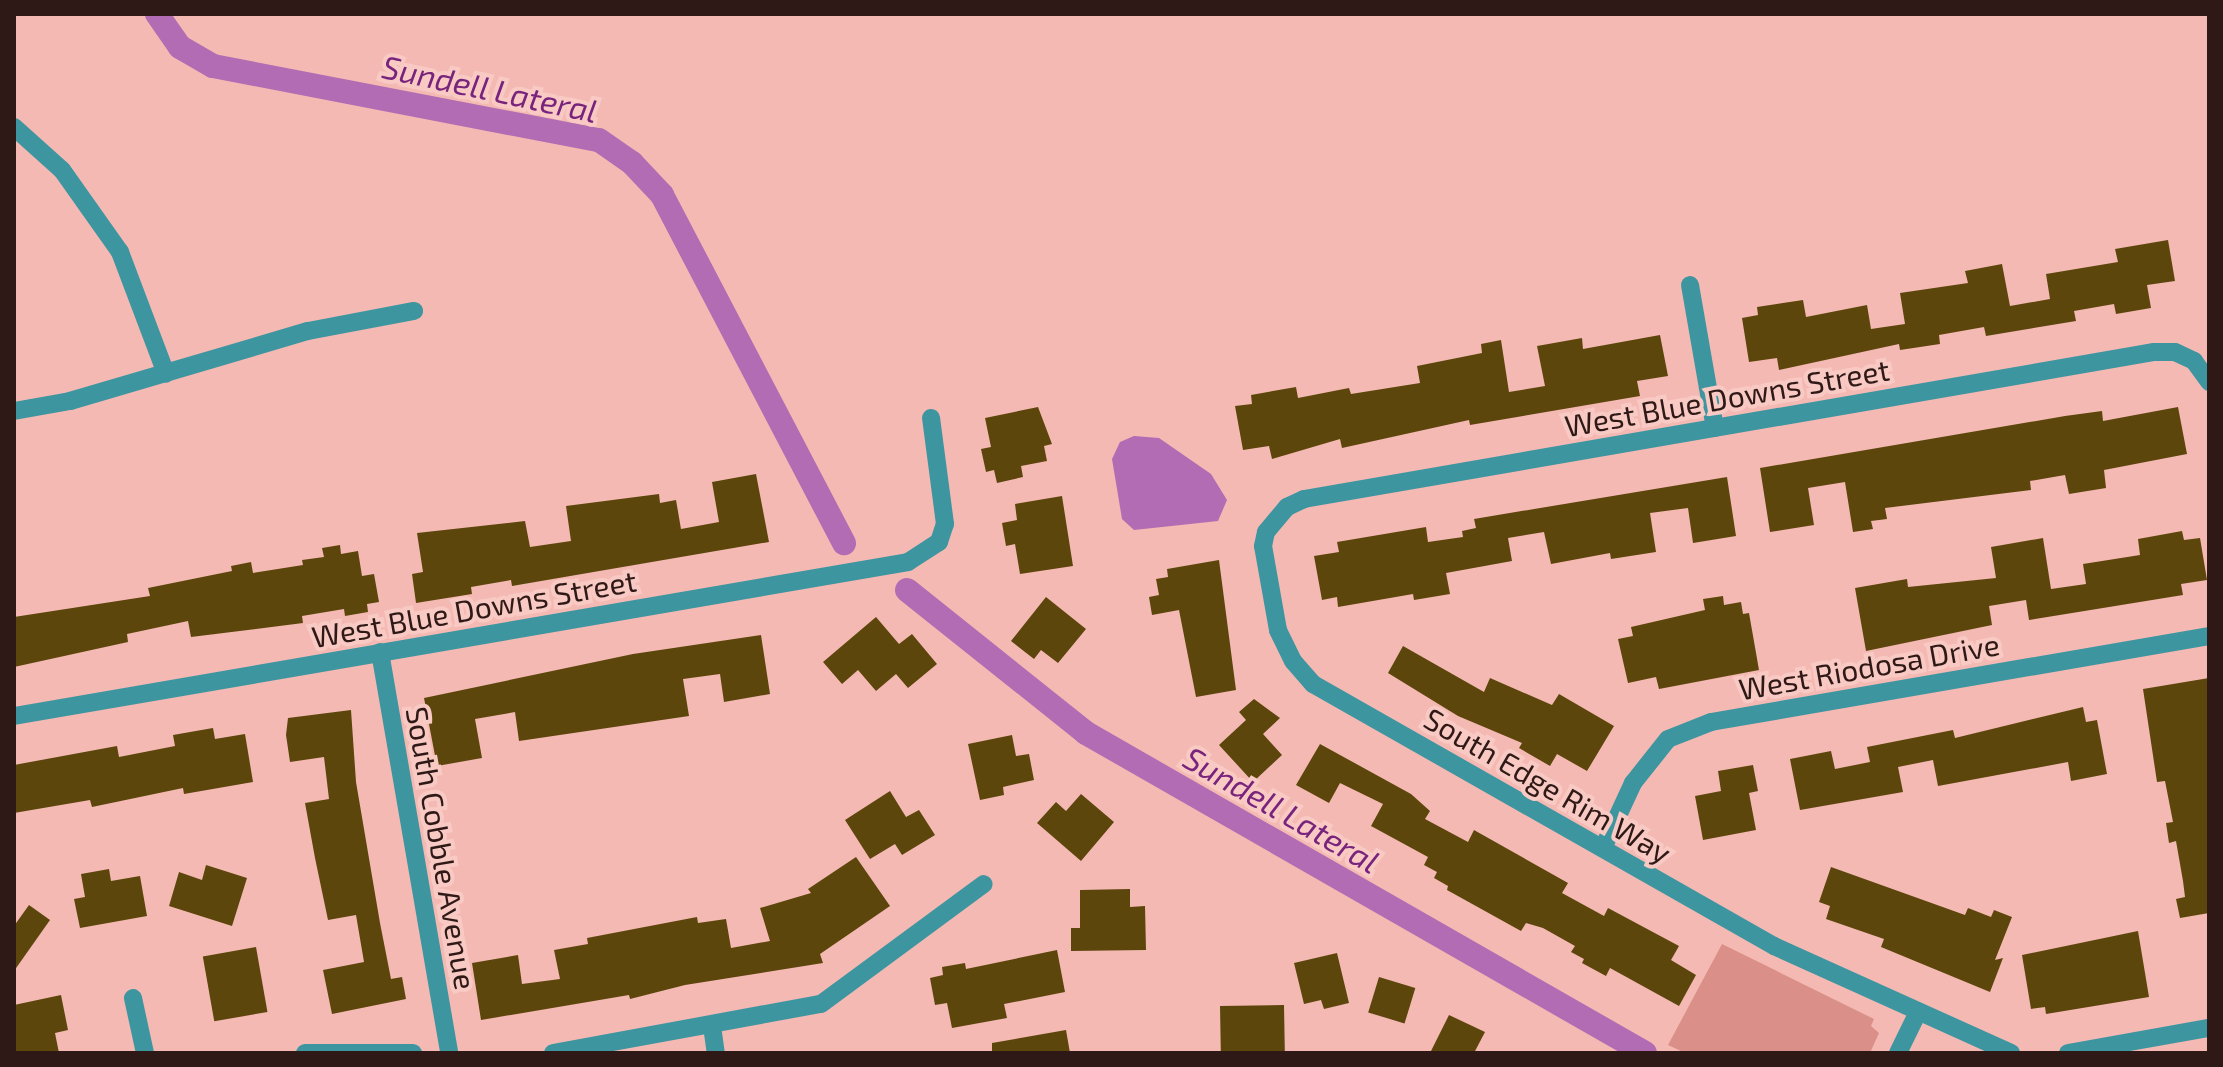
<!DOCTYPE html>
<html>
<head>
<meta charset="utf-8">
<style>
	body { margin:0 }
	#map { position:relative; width:2223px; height:1067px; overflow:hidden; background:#f4b9b3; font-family:"Exo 2",sans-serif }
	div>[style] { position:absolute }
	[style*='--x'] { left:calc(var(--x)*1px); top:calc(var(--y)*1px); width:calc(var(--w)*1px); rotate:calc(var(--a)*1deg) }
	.green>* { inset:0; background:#da9089 }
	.water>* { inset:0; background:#b16cb3 }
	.canal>* { height:24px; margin:-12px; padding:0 12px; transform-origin:12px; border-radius:12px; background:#b16cb3 }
	.building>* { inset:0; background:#5c460c; transform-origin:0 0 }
	.street>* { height:18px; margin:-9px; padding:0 9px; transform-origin:9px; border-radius:9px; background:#3d95a0 }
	span { translate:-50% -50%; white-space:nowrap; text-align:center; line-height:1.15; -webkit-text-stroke:8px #f9cac4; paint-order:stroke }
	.street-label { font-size:30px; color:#2f1917 }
	.water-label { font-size:32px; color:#78247c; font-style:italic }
	.frame { position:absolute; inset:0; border:16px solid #2f1917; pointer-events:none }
</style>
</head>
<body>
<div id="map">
	<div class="green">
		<div style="clip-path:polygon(1722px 944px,1874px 1019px,1871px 1026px,1879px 1033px,1870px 1053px,1685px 1053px,1668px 1045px)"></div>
	</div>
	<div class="water">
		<div style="clip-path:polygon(1134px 436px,1159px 438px,1211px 474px,1227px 500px,1218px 521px,1134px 530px,1122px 519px,1112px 459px,1120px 442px)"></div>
	</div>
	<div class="canal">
		<div style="--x:157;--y:14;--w:40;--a:55.1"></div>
		<div style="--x:180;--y:47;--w:38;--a:30"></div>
		<div style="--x:213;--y:66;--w:393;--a:10.9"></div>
		<div style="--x:599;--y:140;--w:40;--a:34.9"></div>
		<div style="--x:632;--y:163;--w:44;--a:46.8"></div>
		<div style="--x:662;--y:195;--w:393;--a:62.4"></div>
		<div style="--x:907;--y:590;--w:229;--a:38.6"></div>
		<div style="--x:1086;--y:733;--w:644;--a:29.79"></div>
	</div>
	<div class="building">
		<div style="clip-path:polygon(2168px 240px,2175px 281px,2147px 285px,2151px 308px,2116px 314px,2114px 304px,2074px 311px,2076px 321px,1986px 336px,1984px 327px,1939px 335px,1940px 344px,1900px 350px,1899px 344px,1779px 370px,1777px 358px,1749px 362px,1742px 318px,1758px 315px,1757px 307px,1803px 300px,1806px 317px,1867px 305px,1871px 329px,1905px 324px,1900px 293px,1968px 283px,1965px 271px,2002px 264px,2010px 306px,2050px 299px,2046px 274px,2118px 262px,2115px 249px)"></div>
		<div style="clip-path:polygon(1660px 335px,1668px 376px,1637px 381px,1640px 396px,1470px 425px,1469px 420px,1342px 448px,1340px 439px,1272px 459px,1269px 446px,1243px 450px,1235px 406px,1252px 404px,1251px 395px,1296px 387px,1298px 398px,1349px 388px,1351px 394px,1420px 383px,1417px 366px,1482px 353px,1481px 344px,1501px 340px,1509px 392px,1545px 386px,1537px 346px,1582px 338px,1583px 349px)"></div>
		<div style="clip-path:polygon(1038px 407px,1052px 444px,1044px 446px,1047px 461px,1021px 466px,1023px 477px,997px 483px,994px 470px,986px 472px,981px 449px,991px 447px,985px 418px)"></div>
		<div style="clip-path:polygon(2178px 407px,2187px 454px,2104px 470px,2106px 488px,2069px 494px,2065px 475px,2030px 481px,2031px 490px,1885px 508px,1887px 519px,1871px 521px,1873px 529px,1853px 532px,1845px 482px,1808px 488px,1814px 525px,1770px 532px,1760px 468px,2065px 416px,2102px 411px,2103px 421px)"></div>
		<div style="clip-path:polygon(756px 474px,769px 542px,512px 586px,511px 580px,471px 587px,472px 594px,416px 603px,412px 574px,423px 572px,417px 533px,525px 521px,530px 547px,571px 541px,566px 506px,659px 494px,660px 503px,676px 500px,681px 529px,719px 522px,712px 482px)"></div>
		<div style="clip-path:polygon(1727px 477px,1736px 536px,1693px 543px,1688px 508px,1650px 513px,1656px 552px,1611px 559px,1610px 553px,1551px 564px,1544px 532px,1508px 538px,1512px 561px,1446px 573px,1450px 594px,1414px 600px,1413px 594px,1338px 607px,1337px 597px,1322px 600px,1314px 556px,1339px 552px,1337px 542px,1426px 527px,1428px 542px,1463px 537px,1462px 531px,1476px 528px,1474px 519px)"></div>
		<div style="clip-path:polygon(1062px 496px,1073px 566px,1020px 574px,1015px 544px,1006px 546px,1002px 523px,1017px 520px,1015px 504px)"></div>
		<div style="clip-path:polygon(2182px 531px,2184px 540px,2200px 538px,2207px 580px,2181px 584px,2183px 595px,2029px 620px,2026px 600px,1989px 606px,1992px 625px,1866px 651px,1855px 588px,1907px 579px,1908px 587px,1996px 578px,1991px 547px,2043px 538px,2051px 589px,2086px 584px,2083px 564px,2140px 555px,2138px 539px)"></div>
		<div style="clip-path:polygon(340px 545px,341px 554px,358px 551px,362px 576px,374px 574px,379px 602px,367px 604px,368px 612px,345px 616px,344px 609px,302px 616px,303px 623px,191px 637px,188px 621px,127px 634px,128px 642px,14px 667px,14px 617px,150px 596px,148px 588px,232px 571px,231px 566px,251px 562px,253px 573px,303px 565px,302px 560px,324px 557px,322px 548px)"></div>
		<div style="clip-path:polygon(1219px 560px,1236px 690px,1196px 697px,1179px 610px,1152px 615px,1149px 597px,1159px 595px,1156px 579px,1168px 577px,1167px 569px)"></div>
		<div style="clip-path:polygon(1723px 596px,1724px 605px,1741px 602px,1743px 614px,1749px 613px,1759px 670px,1659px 689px,1656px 677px,1628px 683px,1618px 639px,1633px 636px,1631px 627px,1705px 610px,1703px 599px)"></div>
		<div style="clip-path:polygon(1046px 597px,1086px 629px,1058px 663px,1041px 650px,1034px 659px,1011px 641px)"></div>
		<div style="clip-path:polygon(876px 617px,899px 644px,912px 634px,937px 664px,908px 688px,896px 674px,876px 691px,858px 670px,842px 684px,823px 662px)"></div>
		<div style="clip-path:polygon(761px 635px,770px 694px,724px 702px,720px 674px,683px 679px,689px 716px,519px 741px,515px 712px,475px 719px,482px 758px,437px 766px,424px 698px,633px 654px)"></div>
		<div style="clip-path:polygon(1403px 646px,1484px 692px,1490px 678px,1552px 705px,1559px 694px,1614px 726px,1587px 771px,1557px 754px,1550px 766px,1519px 748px,1522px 743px,1458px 716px,1388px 673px)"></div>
		<div style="clip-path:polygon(2209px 678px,2209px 913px,2180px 918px,2176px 899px,2185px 897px,2183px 881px,2176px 841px,2169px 843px,2166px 823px,2173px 822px,2165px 781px,2157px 782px,2143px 689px)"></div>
		<div style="clip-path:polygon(1254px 699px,1280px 718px,1263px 734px,1282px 755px,1253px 782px,1219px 745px,1246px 720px,1239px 712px)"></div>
		<div style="clip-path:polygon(2083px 707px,2086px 722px,2097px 720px,2107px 774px,2071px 781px,2068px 762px,1938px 786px,1933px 760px,1898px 767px,1903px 792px,1800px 810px,1790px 759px,1831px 751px,1835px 769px,1870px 762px,1867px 747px,1953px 730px,1955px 738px)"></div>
		<div style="clip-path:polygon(351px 710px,356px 782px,380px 923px,391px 979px,402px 977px,406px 999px,332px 1014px,323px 970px,364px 962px,356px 915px,328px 920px,315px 858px,305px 803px,329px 799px,324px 757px,290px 762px,286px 735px,288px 718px)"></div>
		<div style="clip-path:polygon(213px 728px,215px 739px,245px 734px,253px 782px,184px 794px,183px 788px,92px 807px,90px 800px,14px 813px,14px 765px,117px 746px,119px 757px,175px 746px,173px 735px)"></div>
		<div style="clip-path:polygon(1012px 735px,1016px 756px,1029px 754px,1034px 780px,1003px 787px,1004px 795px,980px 800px,968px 744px)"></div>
		<div style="clip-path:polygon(1320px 744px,1411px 794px,1430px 811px,1425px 819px,1468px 842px,1474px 830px,1568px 883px,1562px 893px,1604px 916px,1608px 908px,1679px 946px,1671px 960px,1696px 975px,1679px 1006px,1610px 968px,1606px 976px,1582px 963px,1584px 959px,1571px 952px,1575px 946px,1543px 928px,1526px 923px,1521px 931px,1447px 890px,1448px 886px,1434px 878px,1437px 872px,1424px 865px,1428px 857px,1371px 826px,1383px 804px,1340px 783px,1329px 803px,1296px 785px)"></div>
		<div style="clip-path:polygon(1753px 765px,1758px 791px,1749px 793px,1756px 830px,1703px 840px,1695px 796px,1721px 791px,1718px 771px)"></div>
		<div style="clip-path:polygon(890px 791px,906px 817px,919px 810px,935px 835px,902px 855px,895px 844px,870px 859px,845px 820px)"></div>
		<div style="clip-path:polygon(1081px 794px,1114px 822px,1081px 861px,1037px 823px,1056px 802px,1066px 811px)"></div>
		<div style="clip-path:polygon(856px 857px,890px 906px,820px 954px,823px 963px,685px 985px,630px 999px,629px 995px,481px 1020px,472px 963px,518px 955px,522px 984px,560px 979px,554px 950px,588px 944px,587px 938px,697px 917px,698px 923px,726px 919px,731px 948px,770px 941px,760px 908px,811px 893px,808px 889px)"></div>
		<div style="clip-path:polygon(206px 865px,247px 878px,232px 926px,169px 906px,179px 872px,202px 880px)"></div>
		<div style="clip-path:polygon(1831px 867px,1965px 915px,1968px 908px,1991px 917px,1994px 910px,2012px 917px,1995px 960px,2003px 958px,1990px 992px,1881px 947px,1884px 939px,1826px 919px,1830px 906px,1819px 902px)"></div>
		<div style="clip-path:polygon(109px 869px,111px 881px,140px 876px,147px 916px,80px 928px,74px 899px,85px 897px,81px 874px)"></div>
		<div style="clip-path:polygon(1130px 889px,1130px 907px,1145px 906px,1146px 950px,1071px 951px,1071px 928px,1080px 928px,1080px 890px)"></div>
		<div style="clip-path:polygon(29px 905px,50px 920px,14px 971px,14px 926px)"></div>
		<div style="clip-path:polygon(2138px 931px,2149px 997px,2046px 1014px,2045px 1007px,2031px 1009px,2022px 955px)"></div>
		<div style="left:256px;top:947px;width:66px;height:54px;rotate:80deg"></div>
		<div style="clip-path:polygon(1057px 950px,1065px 992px,1004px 1004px,1007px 1018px,952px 1028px,947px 1003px,935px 1005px,930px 978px,943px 975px,942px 967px,965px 963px,966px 969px)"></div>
		<div style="clip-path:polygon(1337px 953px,1349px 1003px,1324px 1009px,1321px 1000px,1304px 1004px,1294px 963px)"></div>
		<div style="left:1379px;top:977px;width:38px;height:37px;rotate:17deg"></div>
		<div style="clip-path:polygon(61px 995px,68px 1030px,55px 1033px,59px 1053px,14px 1053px,14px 1005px)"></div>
		<div style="left:1284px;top:1005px;width:48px;height:64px;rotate:89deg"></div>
		<div style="clip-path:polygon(1449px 1015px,1485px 1032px,1474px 1053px,1430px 1053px)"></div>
		<div style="clip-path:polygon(1066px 1030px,1070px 1053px,992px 1053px,992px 1043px)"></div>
	</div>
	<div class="street">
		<div style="--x:14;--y:127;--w:64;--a:41.9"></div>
		<div style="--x:62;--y:170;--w:100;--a:54.7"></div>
		<div style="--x:120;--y:252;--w:130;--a:69.3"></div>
		<div style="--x:1690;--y:285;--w:145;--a:80.1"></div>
		<div style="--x:14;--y:411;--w:57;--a:-10.1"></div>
		<div style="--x:70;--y:401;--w:248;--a:-16.4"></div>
		<div style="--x:308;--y:331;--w:108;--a:-10.7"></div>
		<div style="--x:380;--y:652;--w:407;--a:80.2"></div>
		<div style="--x:14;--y:716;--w:907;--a:-9.77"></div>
		<div style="--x:908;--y:562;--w:37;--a:-33"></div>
		<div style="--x:939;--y:542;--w:19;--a:-72"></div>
		<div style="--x:945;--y:524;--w:107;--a:-97.5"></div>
		<div style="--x:1603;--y:848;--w:72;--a:-65.2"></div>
		<div style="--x:1633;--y:783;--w:56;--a:-51.5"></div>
		<div style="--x:1668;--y:739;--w:46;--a:-21.6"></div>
		<div style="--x:1711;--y:722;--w:505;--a:-9.8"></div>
		<div style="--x:133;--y:998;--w:56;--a:77.7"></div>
		<div style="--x:712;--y:1026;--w:27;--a:82"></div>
		<div style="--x:305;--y:1053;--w:108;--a:0"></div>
		<div style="--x:553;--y:1053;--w:272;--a:-10.4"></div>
		<div style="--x:821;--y:1004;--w:202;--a:-36.4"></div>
		<div style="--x:1898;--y:1053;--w:46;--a:-64"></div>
		<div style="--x:2011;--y:1053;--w:260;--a:-155.7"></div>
		<div style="--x:1774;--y:946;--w:530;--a:-150.39"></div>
		<div style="--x:1313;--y:684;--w:30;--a:-131"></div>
		<div style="--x:1293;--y:661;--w:34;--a:-116"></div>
		<div style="--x:1278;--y:630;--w:85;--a:-100.1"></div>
		<div style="--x:1263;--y:546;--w:14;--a:-78"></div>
		<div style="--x:1266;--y:532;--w:33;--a:-50"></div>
		<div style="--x:1287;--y:507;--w:19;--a:-25"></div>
		<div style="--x:1304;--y:499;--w:863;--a:-9.81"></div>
		<div style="--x:2154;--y:352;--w:21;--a:0"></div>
		<div style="--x:2175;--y:352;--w:21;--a:25"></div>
		<div style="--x:2194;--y:361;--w:26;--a:54"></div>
		<div style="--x:2068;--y:1053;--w:143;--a:-10.1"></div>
	</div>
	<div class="street-label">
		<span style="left:1727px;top:397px;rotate:-10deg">West Blue Downs Street</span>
		<span style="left:474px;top:608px;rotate:-10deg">West Blue Downs Street</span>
		<span style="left:1869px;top:666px;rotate:-10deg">West Riodosa Drive</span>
		<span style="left:1548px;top:785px;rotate:30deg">South Edge Rim Way</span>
		<span style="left:442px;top:848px;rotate:80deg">South Cobble Avenue</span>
	</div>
	<div class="water-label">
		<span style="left:490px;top:88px;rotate:12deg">Sundell Lateral</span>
		<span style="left:1282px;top:809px;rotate:30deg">Sundell Lateral</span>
	</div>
	<div class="frame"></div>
</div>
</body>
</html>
